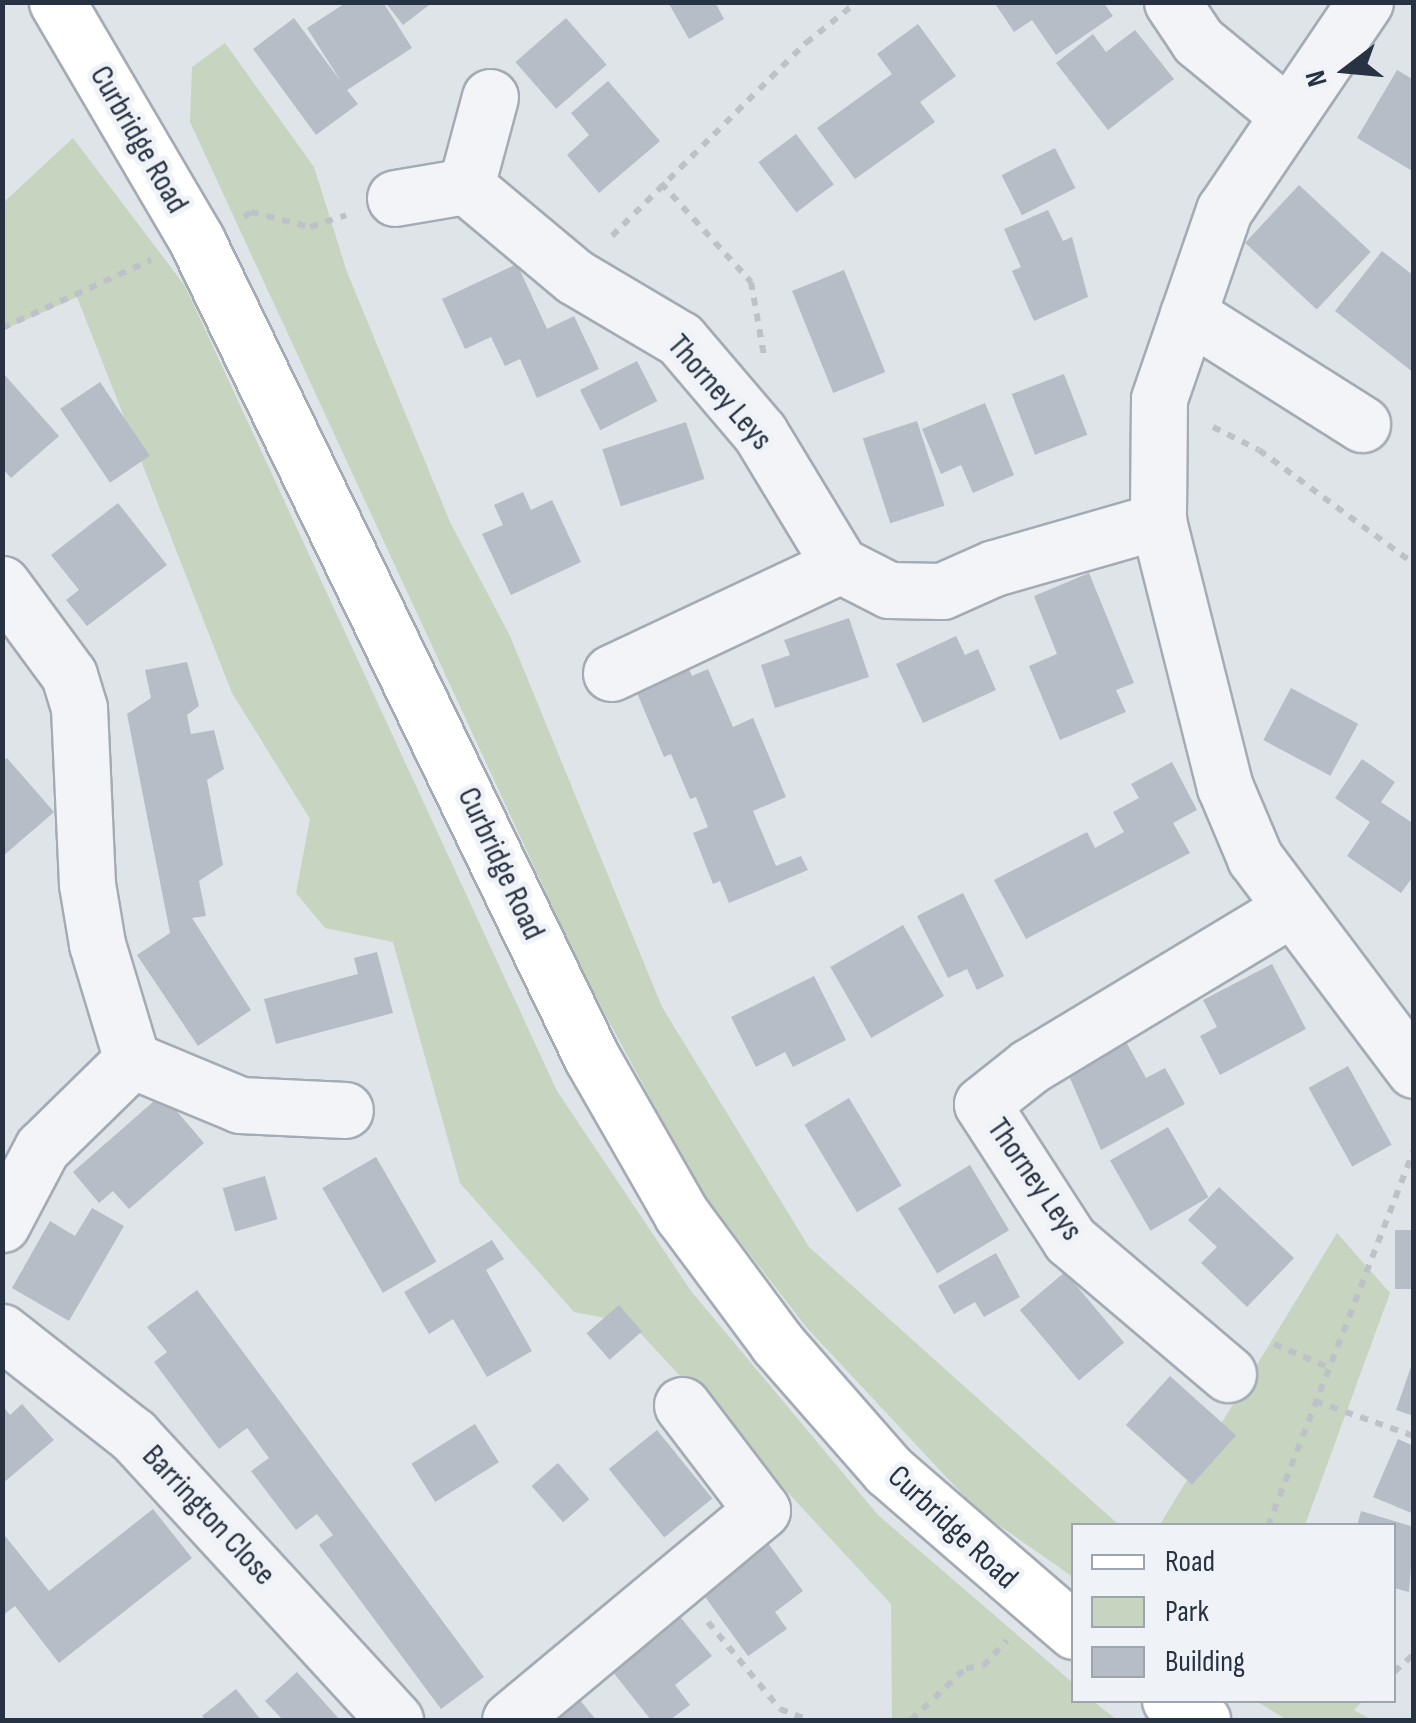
<!DOCTYPE html>
<html>
<head>
<meta charset="utf-8">
<style>
	body { margin:0 }
	#map { position:relative; width:1416px; height:1723px; overflow:hidden; background:#dfe4e9; font-family:"Sofia Sans Condensed",sans-serif }
	div>[style] { position:absolute }
	[style*='--x'] { left:calc(var(--x)*1px); top:calc(var(--y)*1px); width:calc(var(--w)*1px); rotate:calc(var(--a)*1deg) }
	.green>* { inset:0; background:#c6d4c0 }
	.building>* { inset:0; background:#b6bdc7; transform-origin:0 0 }
	.path>* { height:6px; margin-top:-3px; transform-origin:0; background:repeating-linear-gradient(90deg,#bdc2c8 0 8px,transparent 0 16px) }
	.roads { filter:drop-shadow(2px 0 #a4abb4) drop-shadow(-2px 0 #a4abb4) drop-shadow(0 2px #a4abb4) drop-shadow(0 -2px #a4abb4) }
	.minor>* { height:55px; margin:-27.5px; padding:0 27.5px; transform-origin:27.5px; border-radius:27.5px; background:#f2f4f7 }
	.primary>* { height:55px; margin:-27.5px; padding:0 27.5px; transform-origin:27.5px; border-radius:27.5px; background:#fff }
	span { translate:-50% -50%; white-space:nowrap; text-align:center; line-height:1.15; -webkit-text-stroke:10px #eff2f7; paint-order:stroke }
	.street-label { font-size:32px; color:#273242 }
	.frame { position:absolute; inset:0; border:5px solid #273242; pointer-events:none }
	.legend { position:absolute; left:1071px; top:1523px; width:325px; height:180px; box-sizing:border-box; background:#eff2f7; border:2px solid #9fa5af; margin:0; padding:12px 18px; list-style:none; font-size:30px; color:#273242 }
	.legend li { display:flex; align-items:center; gap:20px; height:50px }
	.legend b { width:50px; border:2px solid #9fa5af }
	.north { position:absolute; left:1296px; top:20px; width:100px; height:100px; -webkit-text-stroke:8px #eff2f7; paint-order:stroke; rotate:254deg; font-size:28px; font-weight:700; line-height:40px; text-align:center; color:#273242 }
	.north::after { content:''; display:block; margin:auto; width:35px; height:45px; background:#273242; clip-path:polygon(50% 0,100% 100%,50% 72%,0 100%) }
</style>
</head>
<body>
<div id="map">
	<div class="green">
		<div style="clip-path:polygon(225px 43px,314px 167px,347px 272px,450px 522px,510px 636px,662px 1007px,809px 1247px,1119px 1525px,1074px 1526px,1073px 1577px,977px 1510px,807px 1328px,700px 1190px,586px 979px,190px 122px,192px 67px)"></div>
		<div style="clip-path:polygon(73px 138px,185px 286px,557px 1091px,691px 1291px,878px 1515px,1073px 1683px,1074px 1700px,1093px 1701px,1117px 1720px,892px 1720px,891px 1604px,631px 1323px,574px 1312px,460px 1183px,393px 942px,325px 928px,296px 893px,310px 819px,232px 693px,77px 297px,3px 330px,3px 203px)"></div>
		<div style="clip-path:polygon(1337px 1233px,1390px 1293px,1305px 1525px,1159px 1526px)"></div>
		<div style="clip-path:polygon(1256px 1701px,1363px 1701px,1354px 1710px,1372px 1720px,1287px 1720px)"></div>
	</div>
	<div class="building">
		<div style="clip-path:polygon(347px 2px,383px 2px,412px 48px,347px 90px,358px 104px,316px 135px,253px 49px,294px 18px,342px 83px,307px 28px)"></div>
		<div style="clip-path:polygon(385px 2px,433px 2px,403px 25px)"></div>
		<div style="clip-path:polygon(715px 2px,724px 19px,689px 39px,669px 4px)"></div>
		<div style="clip-path:polygon(994px 2px,1103px 2px,1113px 16px,1056px 55px,1032px 20px,1014px 32px)"></div>
		<div style="left:566px;top:18px;width:62px;height:67px;rotate:49deg"></div>
		<div style="clip-path:polygon(918px 24px,956px 76px,920px 102px,935px 122px,855px 179px,817px 128px,892px 74px,877px 54px)"></div>
		<div style="clip-path:polygon(1135px 30px,1174px 79px,1108px 130px,1056px 63px,1093px 34px,1106px 52px)"></div>
		<div style="clip-path:polygon(1397px 70px,1414px 80px,1414px 172px,1357px 138px)"></div>
		<div style="clip-path:polygon(608px 81px,660px 141px,599px 193px,567px 155px,589px 135px,571px 113px)"></div>
		<div style="left:796px;top:134px;width:63px;height:47px;rotate:53deg"></div>
		<div style="left:1055px;top:148px;width:45px;height:60px;rotate:63deg"></div>
		<div style="left:1299px;top:185px;width:98px;height:79px;rotate:43deg"></div>
		<div style="clip-path:polygon(1048px 210px,1063px 241px,1072px 237px,1088px 297px,1034px 321px,1012px 271px,1021px 267px,1004px 229px)"></div>
		<div style="clip-path:polygon(1382px 251px,1414px 276px,1414px 373px,1335px 311px)"></div>
		<div style="clip-path:polygon(517px 264px,547px 329px,574px 316px,599px 369px,537px 398px,520px 359px,505px 366px,491px 337px,465px 349px,442px 299px)"></div>
		<div style="left:844px;top:270px;width:110px;height:56px;rotate:68deg"></div>
		<div style="left:637px;top:361px;width:45px;height:64px;rotate:63deg"></div>
		<div style="clip-path:polygon(2px 372px,59px 436px,11px 478px,2px 468px)"></div>
		<div style="left:1064px;top:374px;width:65px;height:56px;rotate:69deg"></div>
		<div style="left:100px;top:382px;width:89px;height:48px;rotate:56deg"></div>
		<div style="clip-path:polygon(985px 403px,1014px 475px,973px 493px,961px 465px,941px 474px,922px 429px)"></div>
		<div style="left:917px;top:421px;width:89px;height:57px;rotate:72deg"></div>
		<div style="left:686px;top:422px;width:60px;height:88px;rotate:72deg"></div>
		<div style="clip-path:polygon(523px 492px,531px 510px,552px 500px,581px 562px,511px 595px,482px 534px,503px 525px,494px 505px)"></div>
		<div style="clip-path:polygon(118px 503px,167px 565px,87px 626px,66px 600px,79px 590px,51px 555px)"></div>
		<div style="clip-path:polygon(1089px 573px,1134px 683px,1116px 690px,1126px 712px,1060px 740px,1029px 666px,1057px 654px,1034px 596px)"></div>
		<div style="clip-path:polygon(849px 618px,869px 677px,775px 708px,761px 665px,790px 655px,784px 640px)"></div>
		<div style="clip-path:polygon(956px 636px,965px 655px,978px 649px,996px 690px,923px 723px,896px 664px)"></div>
		<div style="clip-path:polygon(678px 645px,692px 676px,708px 669px,733px 727px,753px 718px,786px 797px,753px 811px,776px 866px,801px 856px,808px 870px,729px 903px,720px 881px,713px 884px,693px 833px,708px 827px,696px 797px,690px 799px,671px 754px,664px 757px,626px 667px)"></div>
		<div style="clip-path:polygon(187px 662px,199px 706px,187px 715px,191px 734px,214px 730px,224px 769px,207px 780px,223px 865px,199px 881px,206px 916px,192px 918px,251px 1010px,198px 1046px,137px 955px,170px 933px,127px 714px,151px 698px,145px 670px)"></div>
		<div style="left:1291px;top:688px;width:76px;height:59px;rotate:28deg"></div>
		<div style="clip-path:polygon(7px 758px,54px 812px,2px 857px,2px 762px)"></div>
		<div style="clip-path:polygon(1362px 759px,1395px 782px,1381px 802px,1414px 824px,1414px 875px,1401px 893px,1347px 856px,1370px 822px,1335px 798px)"></div>
		<div style="clip-path:polygon(1172px 762px,1197px 810px,1173px 823px,1190px 853px,1026px 939px,994px 880px,1087px 832px,1095px 848px,1124px 832px,1113px 812px,1139px 798px,1131px 784px)"></div>
		<div style="clip-path:polygon(963px 893px,1004px 976px,977px 990px,967px 969px,948px 978px,917px 916px)"></div>
		<div style="left:903px;top:925px;width:82px;height:84px;rotate:60deg"></div>
		<div style="clip-path:polygon(377px 952px,393px 1013px,276px 1044px,264px 999px,358px 974px,354px 958px)"></div>
		<div style="clip-path:polygon(1272px 964px,1306px 1029px,1220px 1075px,1200px 1036px,1217px 1027px,1203px 1000px)"></div>
		<div style="clip-path:polygon(814px 976px,846px 1040px,793px 1067px,785px 1052px,756px 1067px,731px 1017px)"></div>
		<div style="clip-path:polygon(1120px 1031px,1146px 1078px,1165px 1068px,1185px 1104px,1101px 1150px,1063px 1062px)"></div>
		<div style="left:1348px;top:1066px;width:90px;height:45px;rotate:61deg"></div>
		<div style="clip-path:polygon(162px 1094px,204px 1143px,129px 1209px,113px 1191px,99px 1203px,73px 1172px)"></div>
		<div style="left:849px;top:1098px;width:102px;height:52px;rotate:59deg"></div>
		<div style="left:1168px;top:1127px;width:81px;height:67px;rotate:60deg"></div>
		<div style="left:376px;top:1157px;width:121px;height:62px;rotate:60deg"></div>
		<div style="left:970px;top:1165px;width:76px;height:84px;rotate:59deg"></div>
		<div style="left:265px;top:1176px;width:45px;height:44px;rotate:74deg"></div>
		<div style="clip-path:polygon(1219px 1187px,1294px 1258px,1247px 1307px,1201px 1263px,1217px 1247px,1188px 1220px)"></div>
		<div style="clip-path:polygon(92px 1208px,124px 1226px,69px 1321px,12px 1288px,50px 1221px,75px 1236px)"></div>
		<div style="left:1395px;top:1230px;width:19px;height:59px"></div>
		<div style="clip-path:polygon(492px 1240px,504px 1259px,486px 1270px,532px 1351px,487px 1377px,453px 1319px,429px 1334px,404px 1292px)"></div>
		<div style="clip-path:polygon(996px 1253px,1020px 1297px,984px 1317px,975px 1302px,954px 1314px,938px 1286px)"></div>
		<div style="left:1065px;top:1272px;width:92px;height:59px;rotate:50deg"></div>
		<div style="clip-path:polygon(197px 1290px,484px 1677px,441px 1709px,319px 1545px,333px 1535px,317px 1514px,296px 1530px,251px 1471px,269px 1458px,247px 1428px,219px 1449px,154px 1362px,167px 1352px,147px 1327px)"></div>
		<div style="left:619px;top:1305px;width:35px;height:43px;rotate:49deg"></div>
		<div style="clip-path:polygon(1413px 1361px,1414px 1361px,1414px 1416px,1396px 1410px)"></div>
		<div style="left:1170px;top:1376px;width:89px;height:66px;rotate:42deg"></div>
		<div style="clip-path:polygon(22px 1404px,54px 1440px,2px 1484px,2px 1405px,10px 1415px)"></div>
		<div style="left:475px;top:1424px;width:45px;height:75px;rotate:58deg"></div>
		<div style="left:657px;top:1430px;width:88px;height:62px;rotate:51deg"></div>
		<div style="clip-path:polygon(1398px 1439px,1414px 1446px,1414px 1514px,1373px 1497px)"></div>
		<div style="left:558px;top:1463px;width:48px;height:35px;rotate:49deg"></div>
		<div style="clip-path:polygon(153px 1509px,192px 1558px,59px 1663px,15px 1606px,2px 1616px,2px 1532px,49px 1591px)"></div>
		<div style="clip-path:polygon(1361px 1511px,1414px 1527px,1409px 1592px,1394px 1588px,1394px 1526px,1357px 1526px)"></div>
		<div style="clip-path:polygon(765px 1539px,803px 1591px,775px 1612px,787px 1629px,748px 1656px,698px 1587px)"></div>
		<div style="clip-path:polygon(677px 1613px,712px 1656px,675px 1685px,690px 1705px,670px 1720px,651px 1720px,609px 1667px)"></div>
		<div style="clip-path:polygon(297px 1672px,340px 1720px,283px 1720px,265px 1701px)"></div>
		<div style="clip-path:polygon(236px 1689px,261px 1720px,206px 1720px,202px 1716px)"></div>
		<div style="clip-path:polygon(580px 1700px,596px 1720px,556px 1720px)"></div>
	</div>
	<div class="path">
		<div style="--x:661;--y:183;--w:134;--a:47.7"></div>
		<div style="--x:751;--y:282;--w:75;--a:80"></div>
		<div style="--x:244;--y:217;--w:9;--a:-36"></div>
		<div style="--x:251;--y:212;--w:61;--a:14.3"></div>
		<div style="--x:310;--y:227;--w:38;--a:-18"></div>
		<div style="--x:612;--y:236;--w:274;--a:-44.9"></div>
		<div style="--x:806;--y:43;--w:65;--a:-38.8"></div>
		<div style="--x:2;--y:328;--w:164;--a:-24.5"></div>
		<div style="--x:1213;--y:427;--w:51;--a:26.6"></div>
		<div style="--x:1259;--y:450;--w:192;--a:36.3"></div>
		<div style="--x:1274;--y:1344;--w:59;--a:23.1"></div>
		<div style="--x:1315;--y:1401;--w:105;--a:19.5"></div>
		<div style="--x:1268;--y:1526;--w:404;--a:-68.8"></div>
		<div style="--x:708;--y:1622;--w:113;--a:50.4"></div>
		<div style="--x:780;--y:1709;--w:30;--a:21"></div>
		<div style="--x:1394;--y:1672;--w:27;--a:-42"></div>
		<div style="--x:911;--y:1720;--w:76;--a:-43.4"></div>
		<div style="--x:966;--y:1668;--w:17;--a:-7"></div>
		<div style="--x:983;--y:1666;--w:35;--a:-47"></div>
	</div>
	<div class="roads">
		<div class="minor">
			<div style="--x:1172;--y:2;--w:47;--a:56.3"></div>
			<div style="--x:1198;--y:41;--w:112;--a:39.5"></div>
			<div style="--x:1365;--y:2;--w:251;--a:124.1"></div>
			<div style="--x:1224;--y:210;--w:200;--a:109"></div>
			<div style="--x:1159;--y:399;--w:122;--a:90.5"></div>
			<div style="--x:1158;--y:521;--w:274;--a:75.9"></div>
			<div style="--x:1225;--y:787;--w:77;--a:67.1"></div>
			<div style="--x:1255;--y:858;--w:265;--a:53.1"></div>
			<div style="--x:490;--y:97;--w:92;--a:105.1"></div>
			<div style="--x:466;--y:186;--w:142;--a:39.9"></div>
			<div style="--x:575;--y:277;--w:122;--a:30.6"></div>
			<div style="--x:680;--y:339;--w:123;--a:49.6"></div>
			<div style="--x:760;--y:433;--w:154;--a:58.8"></div>
			<div style="--x:395;--y:198;--w:72;--a:-9.6"></div>
			<div style="--x:1188;--y:314;--w:206;--a:32.3"></div>
			<div style="--x:2;--y:584;--w:113;--a:53.6"></div>
			<div style="--x:69;--y:675;--w:34;--a:73"></div>
			<div style="--x:79;--y:708;--w:176;--a:87.4"></div>
			<div style="--x:87;--y:884;--w:61;--a:80.5"></div>
			<div style="--x:97;--y:944;--w:121;--a:73.2"></div>
			<div style="--x:132;--y:1060;--w:126;--a:135.6"></div>
			<div style="--x:42;--y:1148;--w:86;--a:117.8"></div>
			<div style="--x:611;--y:673;--w:253;--a:-25.2"></div>
			<div style="--x:840;--y:565;--w:55;--a:27"></div>
			<div style="--x:889;--y:590;--w:53;--a:1.1"></div>
			<div style="--x:942;--y:591;--w:57;--a:-23.9"></div>
			<div style="--x:994;--y:568;--w:171;--a:-16"></div>
			<div style="--x:132;--y:1060;--w:117;--a:22.6"></div>
			<div style="--x:240;--y:1105;--w:105;--a:2.7"></div>
			<div style="--x:2;--y:1332;--w:167;--a:38.2"></div>
			<div style="--x:133;--y:1435;--w:387;--a:47.4"></div>
			<div style="--x:1228;--y:1374;--w:207;--a:-139.7"></div>
			<div style="--x:1070;--y:1240;--w:162;--a:-122.9"></div>
			<div style="--x:982;--y:1104;--w:61;--a:-38.4"></div>
			<div style="--x:1030;--y:1066;--w:304;--a:-31.1"></div>
			<div style="--x:510;--y:1720;--w:328;--a:-39.8"></div>
			<div style="--x:762;--y:1510;--w:132;--a:-127.3"></div>
		</div>
		<div class="primary">
			<div style="--x:57;--y:2;--w:277;--a:59.6"></div>
			<div style="--x:197;--y:241;--w:907;--a:64.2"></div>
			<div style="--x:592;--y:1058;--w:181;--a:60.2"></div>
			<div style="--x:682;--y:1215;--w:159;--a:53.4"></div>
			<div style="--x:777;--y:1343;--w:169;--a:48.8"></div>
			<div style="--x:888;--y:1470;--w:246;--a:40.9"></div>
			<div style="--x:1170;--y:1700;--w:38;--a:32"></div>
		</div>
	</div>
	<div class="street-label">
		<span style="left:138px;top:140px;rotate:60deg">Curbridge Road</span>
		<span style="left:719px;top:393px;rotate:49deg">Thorney Leys</span>
		<span style="left:500px;top:864px;rotate:65deg">Curbridge Road</span>
		<span style="left:1034px;top:1180px;rotate:55deg">Thorney Leys</span>
		<span style="left:208px;top:1516px;rotate:47deg">Barrington Close</span>
		<span style="left:952px;top:1528px;rotate:43deg">Curbridge Road</span>
	</div>
	<div class="frame"></div>
	<ul class="legend">
	<li><b style="height:12px;background:#fff"></b>Road</li>
	<li><b style="height:28px;background:#c6d4c0"></b>Park</li>
	<li><b style="height:28px;background:#b6bdc7"></b>Building</li>
	</ul>
	<div class="north">N</div>
</div>
</body>
</html>
